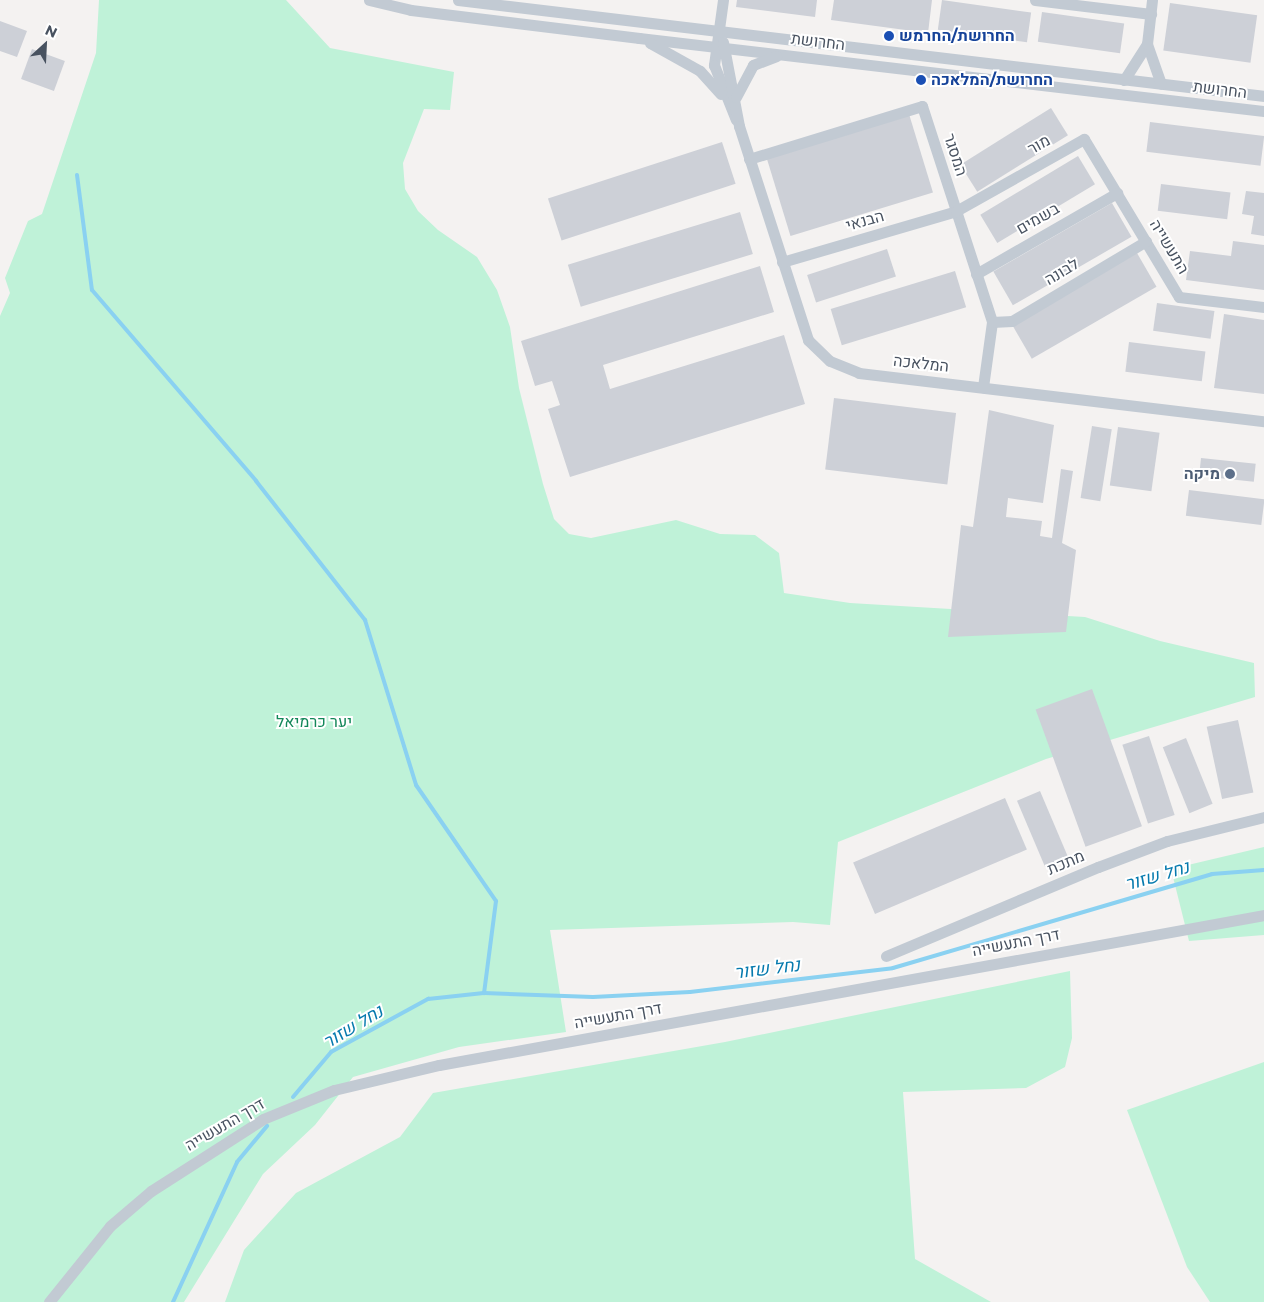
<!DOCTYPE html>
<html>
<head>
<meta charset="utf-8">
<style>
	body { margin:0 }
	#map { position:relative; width:1264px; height:1302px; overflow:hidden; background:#f4f2f1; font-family:Montserrat,Heebo,sans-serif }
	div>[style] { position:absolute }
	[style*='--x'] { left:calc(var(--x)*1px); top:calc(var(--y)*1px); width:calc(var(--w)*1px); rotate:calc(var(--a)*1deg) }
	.green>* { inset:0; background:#bff2d8 }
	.stream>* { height:4px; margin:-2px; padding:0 2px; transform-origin:2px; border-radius:2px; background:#8ad1f1 }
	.building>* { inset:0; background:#cdd0d7; transform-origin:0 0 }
	.minor>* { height:11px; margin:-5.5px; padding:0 5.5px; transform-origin:5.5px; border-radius:5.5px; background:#c2cad3 }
	.dots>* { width:14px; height:14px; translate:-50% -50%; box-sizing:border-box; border:2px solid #fff; border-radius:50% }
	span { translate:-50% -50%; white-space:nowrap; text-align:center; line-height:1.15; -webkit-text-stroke:4px #fff; paint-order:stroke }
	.transit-label { font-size:16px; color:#164399; font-weight:700 }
	.left { translate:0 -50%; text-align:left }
	.street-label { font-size:16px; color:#485260 }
	.service-label { font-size:16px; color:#4e5e75; font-weight:700 }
	.right { translate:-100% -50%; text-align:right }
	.park-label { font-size:16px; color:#138759 }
	.water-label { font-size:18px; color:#067aae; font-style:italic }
	.north { position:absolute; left:20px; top:20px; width:50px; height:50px; -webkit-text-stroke:4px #fff; paint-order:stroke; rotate:25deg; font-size:14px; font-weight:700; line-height:20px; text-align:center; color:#485260 }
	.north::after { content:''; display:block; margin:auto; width:18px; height:22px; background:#485260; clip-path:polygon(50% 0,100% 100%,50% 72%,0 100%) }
</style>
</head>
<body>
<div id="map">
	<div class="green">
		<div style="clip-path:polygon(99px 0,286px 0,330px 48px,454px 72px,450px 110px,424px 109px,403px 163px,405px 189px,418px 211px,438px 230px,477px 257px,497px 290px,510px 327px,519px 388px,543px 484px,554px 519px,569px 534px,591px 538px,676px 520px,720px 534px,755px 535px,779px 553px,784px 593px,850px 603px,1085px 617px,1160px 641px,1254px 663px,1255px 697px,1046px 759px,838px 842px,830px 925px,793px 922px,550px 930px,566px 1032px,459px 1047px,353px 1077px,315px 1125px,263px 1174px,184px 1302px,0 1302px,0 316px,10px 293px,5px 278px,28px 221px,42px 214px,96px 53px)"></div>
		<div style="clip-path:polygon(1264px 847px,1264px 935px,1189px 941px,1171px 869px)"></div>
		<div style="clip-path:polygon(1070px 971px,1072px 1038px,1065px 1067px,1026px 1088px,903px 1092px,915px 1259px,991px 1302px,225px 1302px,244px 1250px,296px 1193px,400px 1137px,433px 1093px,725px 1042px)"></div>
		<div style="clip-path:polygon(1264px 1062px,1264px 1302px,1210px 1302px,1187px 1267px,1127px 1110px)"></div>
	</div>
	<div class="stream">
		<div style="--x:77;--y:175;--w:116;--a:82.6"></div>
		<div style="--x:92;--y:290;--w:252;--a:49.3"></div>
		<div style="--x:256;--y:481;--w:177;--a:51.9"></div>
		<div style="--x:365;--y:620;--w:173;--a:72.8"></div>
		<div style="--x:416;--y:785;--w:141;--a:55.4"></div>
		<div style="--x:496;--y:901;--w:93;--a:97.4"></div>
		<div style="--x:293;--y:1097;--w:59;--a:-49.8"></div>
		<div style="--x:331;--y:1052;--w:111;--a:-28.7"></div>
		<div style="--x:428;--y:999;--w:56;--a:-6.1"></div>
		<div style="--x:484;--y:993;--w:109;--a:2.1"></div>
		<div style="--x:593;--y:997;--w:97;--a:-3"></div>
		<div style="--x:690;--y:992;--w:204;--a:-6.7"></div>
		<div style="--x:893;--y:968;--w:333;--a:-16.4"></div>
		<div style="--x:1212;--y:874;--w:52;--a:-4.4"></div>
		<div style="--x:173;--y:1302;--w:154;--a:-65.4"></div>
		<div style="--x:237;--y:1162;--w:47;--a:-50.2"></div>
	</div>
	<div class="building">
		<div style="clip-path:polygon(737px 0,817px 0,815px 17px,736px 7px)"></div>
		<div style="clip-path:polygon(834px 0,932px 0,928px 33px,831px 20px)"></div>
		<div style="left:942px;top:0;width:90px;height:30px;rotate:8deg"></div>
		<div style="left:1170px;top:3px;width:88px;height:48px;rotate:8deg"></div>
		<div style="left:1042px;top:12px;width:83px;height:30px;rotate:8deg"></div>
		<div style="clip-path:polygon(0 21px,27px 31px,17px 57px,0 51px)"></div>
		<div style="left:32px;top:49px;width:35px;height:32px;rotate:20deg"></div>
		<div style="left:1051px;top:108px;width:32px;height:107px;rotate:58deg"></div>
		<div style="left:909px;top:114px;width:82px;height:149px;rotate:73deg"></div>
		<div style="left:1150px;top:122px;width:115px;height:30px;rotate:7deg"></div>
		<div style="left:722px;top:142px;width:44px;height:183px;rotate:72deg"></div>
		<div style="left:1078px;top:156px;width:33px;height:114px;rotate:59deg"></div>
		<div style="left:1161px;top:184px;width:70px;height:27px;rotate:7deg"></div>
		<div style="clip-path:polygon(1246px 191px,1264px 193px,1264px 236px,1251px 234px,1254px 216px,1242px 214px)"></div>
		<div style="left:1112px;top:203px;width:39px;height:137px;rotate:60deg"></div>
		<div style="left:740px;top:212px;width:44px;height:180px;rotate:73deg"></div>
		<div style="clip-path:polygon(1233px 241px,1264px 245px,1264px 290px,1186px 280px,1190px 251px,1231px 256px)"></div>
		<div style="left:887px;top:249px;width:29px;height:84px;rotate:72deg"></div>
		<div style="left:1137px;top:253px;width:39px;height:144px;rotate:60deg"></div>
		<div style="clip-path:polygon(760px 266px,774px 312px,603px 365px,610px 389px,784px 335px,805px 404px,570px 477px,548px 409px,560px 405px,552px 381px,535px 386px,521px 341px)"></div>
		<div style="left:955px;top:271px;width:38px;height:130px;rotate:73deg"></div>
		<div style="left:1157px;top:303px;width:58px;height:28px;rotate:8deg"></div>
		<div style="clip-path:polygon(1224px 314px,1264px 320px,1264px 394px,1214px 388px)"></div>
		<div style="left:1129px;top:342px;width:77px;height:30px;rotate:7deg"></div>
		<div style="left:834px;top:398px;width:123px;height:72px;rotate:7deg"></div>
		<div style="clip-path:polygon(989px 410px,1054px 425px,1043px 503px,1008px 498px,1006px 517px,1042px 521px,1040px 536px,1052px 538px,1061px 469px,1073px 471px,1062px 543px,1076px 550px,1066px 632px,948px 637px,961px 525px,973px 527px)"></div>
		<div style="left:1092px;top:426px;width:20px;height:73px;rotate:9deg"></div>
		<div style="left:1118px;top:427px;width:42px;height:59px;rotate:8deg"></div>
		<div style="left:1201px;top:458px;width:55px;height:18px;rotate:6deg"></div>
		<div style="left:1189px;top:490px;width:76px;height:26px;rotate:7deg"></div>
		<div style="left:1092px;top:689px;width:146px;height:60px;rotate:70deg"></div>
		<div style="left:1238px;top:720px;width:74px;height:32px;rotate:78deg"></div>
		<div style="left:1149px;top:736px;width:83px;height:28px;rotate:72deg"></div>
		<div style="left:1186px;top:738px;width:71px;height:25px;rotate:68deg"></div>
		<div style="left:1040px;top:791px;width:72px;height:25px;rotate:67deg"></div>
		<div style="left:1005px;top:798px;width:56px;height:165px;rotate:67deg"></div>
	</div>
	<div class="minor">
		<div style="--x:369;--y:0;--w:43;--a:13.4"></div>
		<div style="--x:411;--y:10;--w:230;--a:7"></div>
		<div style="--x:639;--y:38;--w:629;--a:6.66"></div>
		<div style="--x:458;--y:0;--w:812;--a:6.79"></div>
		<div style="--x:723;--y:0;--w:66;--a:97.9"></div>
		<div style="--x:714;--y:65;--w:59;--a:68.2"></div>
		<div style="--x:1035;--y:0;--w:117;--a:6.9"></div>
		<div style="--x:723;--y:42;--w:86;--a:79.2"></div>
		<div style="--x:739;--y:126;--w:225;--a:72.1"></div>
		<div style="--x:808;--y:340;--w:30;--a:44"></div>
		<div style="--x:830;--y:361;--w:31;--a:22"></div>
		<div style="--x:859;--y:373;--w:408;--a:6.8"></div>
		<div style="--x:650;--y:43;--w:57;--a:29.2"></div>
		<div style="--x:700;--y:71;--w:31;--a:48"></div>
		<div style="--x:1147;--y:44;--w:42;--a:70.7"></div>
		<div style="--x:1124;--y:80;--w:43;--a:-57.4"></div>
		<div style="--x:1147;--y:44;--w:44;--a:-83.5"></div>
		<div style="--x:736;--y:97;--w:36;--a:-62"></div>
		<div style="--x:753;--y:65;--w:25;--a:-21"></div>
		<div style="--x:749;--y:159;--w:181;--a:-17"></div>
		<div style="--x:922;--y:106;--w:227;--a:72"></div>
		<div style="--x:992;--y:322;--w:66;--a:97.9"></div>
		<div style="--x:782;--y:262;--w:181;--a:-16.3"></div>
		<div style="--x:956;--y:211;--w:147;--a:-29.4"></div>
		<div style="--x:1084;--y:139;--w:184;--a:59"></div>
		<div style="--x:1179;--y:297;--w:86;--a:6.7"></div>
		<div style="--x:976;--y:274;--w:163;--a:-29.9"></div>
		<div style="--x:992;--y:322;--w:20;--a:-3"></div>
		<div style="--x:1012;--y:321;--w:156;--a:-30.8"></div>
		<div style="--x:886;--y:956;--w:230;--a:-22.8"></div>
		<div style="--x:1098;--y:867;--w:74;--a:-20.6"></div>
		<div style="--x:1167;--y:841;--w:100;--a:-13.9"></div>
		<div style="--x:49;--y:1302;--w:97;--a:-51.2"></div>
		<div style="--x:110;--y:1226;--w:54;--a:-40.5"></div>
		<div style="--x:151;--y:1191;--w:133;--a:-32.7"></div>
		<div style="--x:263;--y:1119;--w:77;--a:-22.2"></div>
		<div style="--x:334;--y:1090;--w:108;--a:-13.4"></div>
		<div style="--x:439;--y:1065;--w:839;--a:-10.3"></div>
	</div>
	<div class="dots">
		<div style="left:889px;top:36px;background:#1a4fb4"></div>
		<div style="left:921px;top:80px;background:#1a4fb4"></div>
		<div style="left:1230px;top:474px;background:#5c6f8a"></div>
	</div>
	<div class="transit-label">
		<span class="left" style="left:899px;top:36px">החרושת/החרמש</span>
		<span class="left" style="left:931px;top:80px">החרושת/המלאכה</span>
	</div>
	<div class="street-label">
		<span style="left:818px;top:42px;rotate:7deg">החרושת</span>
		<span style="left:1220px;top:90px;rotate:7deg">החרושת</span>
		<span style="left:1039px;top:145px;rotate:-29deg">מור</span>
		<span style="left:955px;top:155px;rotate:72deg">המסגר</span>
		<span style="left:1038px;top:219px;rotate:-30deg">בשמים</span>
		<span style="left:865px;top:221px;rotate:-16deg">הבנאי</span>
		<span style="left:1169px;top:247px;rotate:59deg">התעשייה</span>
		<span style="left:1062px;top:272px;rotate:-31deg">לבונה</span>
		<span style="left:921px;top:364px;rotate:6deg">המלאכה</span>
		<span style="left:1066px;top:863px;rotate:-23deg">מתכת</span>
		<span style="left:1016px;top:943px;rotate:-11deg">דרך התעשייה</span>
		<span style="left:618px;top:1016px;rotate:-10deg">דרך התעשייה</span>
		<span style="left:225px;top:1125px;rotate:-30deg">דרך התעשייה</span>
	</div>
	<div class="service-label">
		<span class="right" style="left:1220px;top:474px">מיקה</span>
	</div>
	<div class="park-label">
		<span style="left:314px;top:722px">יער כרמיאל</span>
	</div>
	<div class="water-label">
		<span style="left:1157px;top:876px;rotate:-16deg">נחל שזור</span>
		<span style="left:767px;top:969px;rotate:-7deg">נחל שזור</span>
		<span style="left:353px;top:1027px;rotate:-31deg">נחל שזור</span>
	</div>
	<div class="north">N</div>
</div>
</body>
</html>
